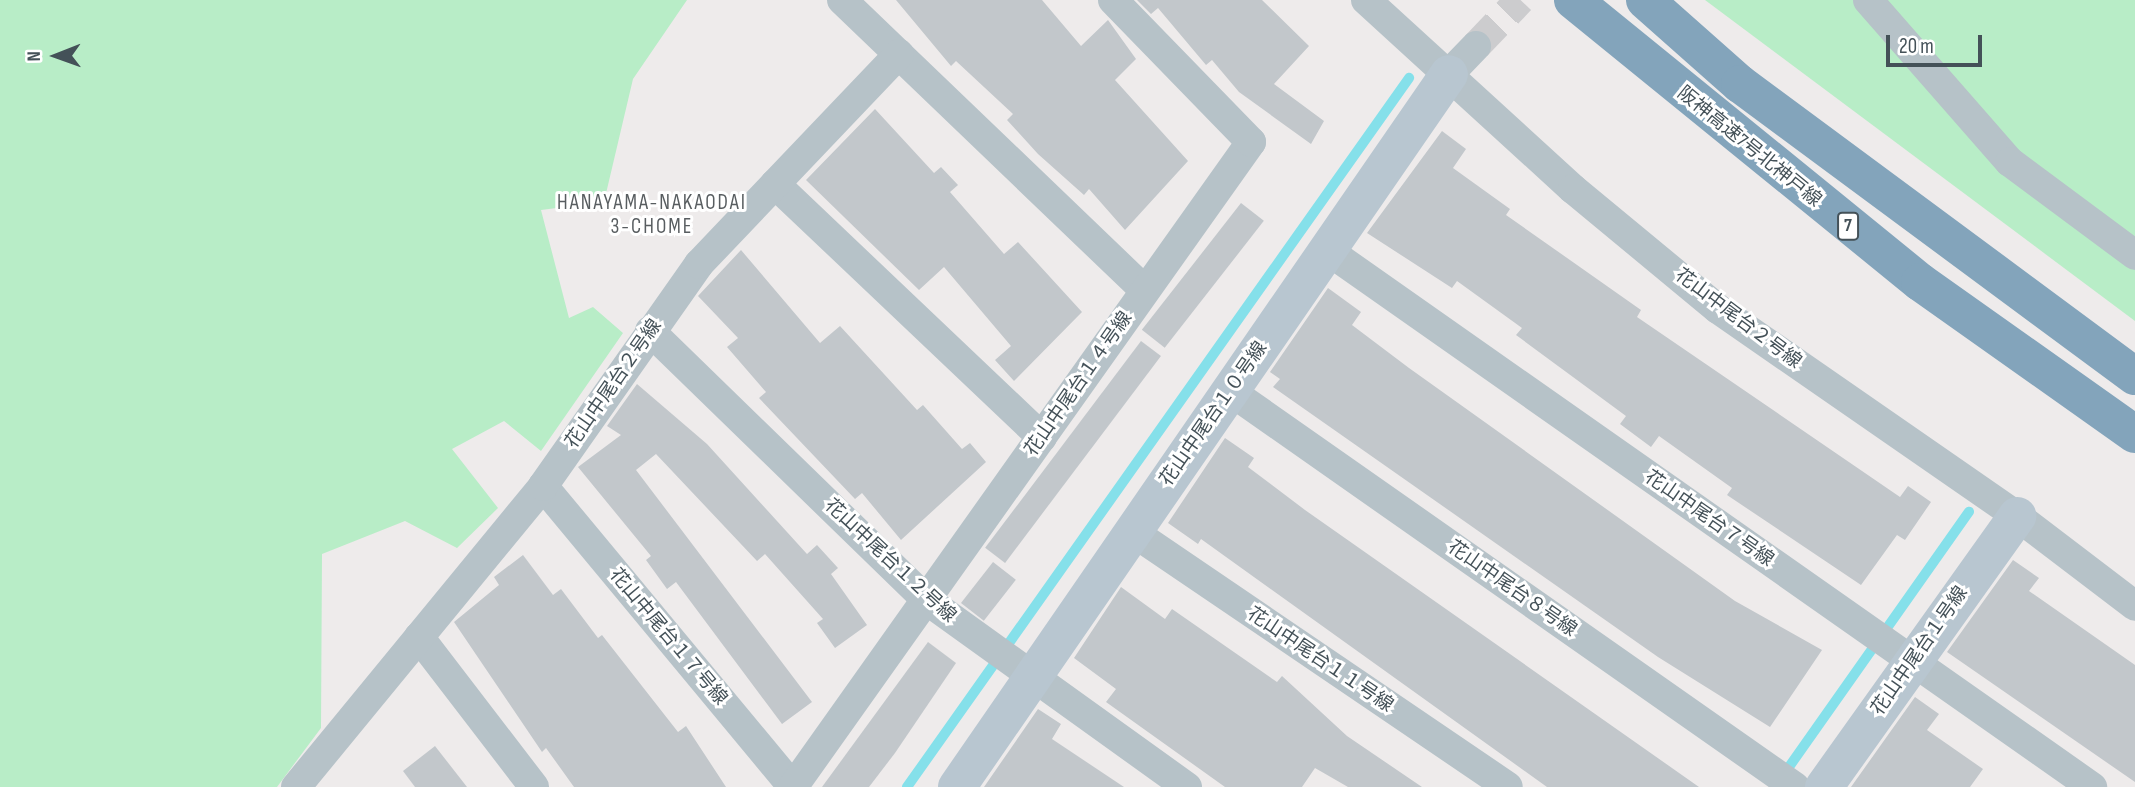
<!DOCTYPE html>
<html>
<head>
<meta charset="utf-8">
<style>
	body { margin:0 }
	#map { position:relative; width:2135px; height:787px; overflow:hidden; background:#eeebeb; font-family:"Sofia Sans Condensed","Noto Sans JP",sans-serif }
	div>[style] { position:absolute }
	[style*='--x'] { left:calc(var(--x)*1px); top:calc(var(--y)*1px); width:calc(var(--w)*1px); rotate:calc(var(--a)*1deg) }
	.green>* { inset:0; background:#b8edc7 }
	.stream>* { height:10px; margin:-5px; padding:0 5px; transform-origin:5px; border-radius:5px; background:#85e0ea }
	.building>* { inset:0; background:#c2c7cb; transform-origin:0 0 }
	.street-tunnel>* { height:30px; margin-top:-15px; transform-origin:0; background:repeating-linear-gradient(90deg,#ccccce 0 30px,transparent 0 45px) }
	.street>* { height:30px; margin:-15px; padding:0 15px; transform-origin:15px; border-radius:15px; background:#b6c2c8 }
	.secondary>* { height:38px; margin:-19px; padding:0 19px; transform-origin:19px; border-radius:19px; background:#b8c6d0 }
	.highway>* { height:38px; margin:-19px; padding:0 19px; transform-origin:19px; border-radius:19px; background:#83a4bb }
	span { translate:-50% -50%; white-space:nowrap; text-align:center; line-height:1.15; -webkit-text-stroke:6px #fff; paint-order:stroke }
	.shield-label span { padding:2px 5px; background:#fff; border:2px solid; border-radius:5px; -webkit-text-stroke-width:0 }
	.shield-label { font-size:18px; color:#445158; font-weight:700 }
	.street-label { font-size:19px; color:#445158 }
	.neighbourhood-label { font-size:21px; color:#585d60; letter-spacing:2px }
	.north { position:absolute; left:21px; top:21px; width:70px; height:70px; -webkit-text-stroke:5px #fff; paint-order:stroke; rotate:269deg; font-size:19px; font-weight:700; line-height:28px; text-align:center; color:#445158 }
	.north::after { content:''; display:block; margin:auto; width:24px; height:32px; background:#445158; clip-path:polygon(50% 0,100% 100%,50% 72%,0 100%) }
	.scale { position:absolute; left:1886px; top:35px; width:96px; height:32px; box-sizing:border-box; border:4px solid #445158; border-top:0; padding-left:9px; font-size:21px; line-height:24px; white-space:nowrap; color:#445158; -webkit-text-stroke:5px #fff; paint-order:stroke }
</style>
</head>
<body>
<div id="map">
	<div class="green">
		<div style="clip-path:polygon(0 0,687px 0,633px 79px,604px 202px,541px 210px,569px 318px,593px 307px,623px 333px,541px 451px,504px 421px,452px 449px,498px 508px,457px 548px,405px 521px,322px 554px,321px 728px,277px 787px,0 787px)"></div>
		<div style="clip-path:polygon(1705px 0,2135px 0,2135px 321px)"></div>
	</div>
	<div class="stream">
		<div style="--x:1784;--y:774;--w:321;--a:-54.8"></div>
		<div style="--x:907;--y:787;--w:869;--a:-54.7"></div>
	</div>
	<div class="building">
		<div style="clip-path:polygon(896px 0,1042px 0,1081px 46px,1108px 20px,1136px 59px,1115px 80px,1188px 161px,1125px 230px,1089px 189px,1084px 195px,1038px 154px,1007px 120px,1013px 114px,956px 61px,951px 66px)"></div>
		<div style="clip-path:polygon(1137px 0,1262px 0,1309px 46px,1274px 84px,1324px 121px,1311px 144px,1239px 92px,1212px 60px,1206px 65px,1158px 8px,1151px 14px)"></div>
		<div style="clip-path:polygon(875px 109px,934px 173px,941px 167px,958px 185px,950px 192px,1004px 254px,1018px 242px,1082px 312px,1014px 381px,995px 360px,1011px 346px,944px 267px,919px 290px,806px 180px)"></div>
		<div style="clip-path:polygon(1442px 131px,1466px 149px,1453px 168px,1510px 209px,1506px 215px,1641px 310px,1637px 317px,1900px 497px,1908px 486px,1931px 502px,1905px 540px,1897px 535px,1861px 585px,1727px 495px,1732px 488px,1659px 436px,1651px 447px,1620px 424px,1626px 416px,1516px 335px,1522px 328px,1457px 281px,1452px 288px,1367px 233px)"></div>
		<div style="left:1241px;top:203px;width:29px;height:161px;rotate:38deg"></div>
		<div style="clip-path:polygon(741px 250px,820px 343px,840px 326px,917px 410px,923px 405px,962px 449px,970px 443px,986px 462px,901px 540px,862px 493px,855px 499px,759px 398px,766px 392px,727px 347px,738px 338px,698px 296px)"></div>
		<div style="clip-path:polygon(1328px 288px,1361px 312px,1352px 325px,1409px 368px,1735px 601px,1822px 650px,1770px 727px,1658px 657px,1273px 387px,1280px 379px,1270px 372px)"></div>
		<div style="left:1141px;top:341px;width:25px;height:259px;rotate:37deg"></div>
		<div style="clip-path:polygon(637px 384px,707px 444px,807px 554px,817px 545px,838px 568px,831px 574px,867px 625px,835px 648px,817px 623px,823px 619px,765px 554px,757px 561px,656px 454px,636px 470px,812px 702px,782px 724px,676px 582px,667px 589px,646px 560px,651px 556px,578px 467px,621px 435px,607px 426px)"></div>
		<div style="clip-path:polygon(1225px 438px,1254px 458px,1248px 467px,1305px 510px,1699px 787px,1547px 787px,1201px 539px,1198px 544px,1168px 523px)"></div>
		<div style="clip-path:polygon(523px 555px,553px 595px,561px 589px,598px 638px,602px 635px,678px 732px,686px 726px,726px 787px,574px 787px,546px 748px,542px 752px,454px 622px,499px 585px,494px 577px)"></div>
		<div style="clip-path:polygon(2013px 560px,2039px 578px,2029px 591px,2135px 665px,2135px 782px,1947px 652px)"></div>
		<div style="left:993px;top:562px;width:29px;height:52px;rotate:38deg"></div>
		<div style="clip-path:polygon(1121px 587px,1165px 619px,1172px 609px,1277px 682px,1282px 676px,1347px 736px,1422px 787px,1348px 787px,1315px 768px,1302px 787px,1225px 787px,1106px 702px,1116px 689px,1074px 658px)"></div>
		<div style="clip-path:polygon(928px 642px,956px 663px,895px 753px,869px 787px,822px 787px)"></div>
		<div style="clip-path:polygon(1915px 697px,1939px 714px,1927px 730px,1983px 769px,1970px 787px,1851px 787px)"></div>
		<div style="clip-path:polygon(1038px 709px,1061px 724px,1052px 739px,1124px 787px,984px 787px)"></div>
		<div style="clip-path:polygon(435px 746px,467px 787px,415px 787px,403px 771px)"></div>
	</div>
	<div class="street-tunnel">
		<div style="--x:1476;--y:46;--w:64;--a:-46.3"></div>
	</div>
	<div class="street">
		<div style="--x:842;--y:0;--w:419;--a:43.8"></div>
		<div style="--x:1366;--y:0;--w:280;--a:42.4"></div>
		<div style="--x:1573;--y:189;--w:188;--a:39.6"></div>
		<div style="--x:1718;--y:309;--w:364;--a:34.7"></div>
		<div style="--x:2017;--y:516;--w:148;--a:37.3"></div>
		<div style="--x:1868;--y:0;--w:215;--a:48.8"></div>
		<div style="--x:2010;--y:162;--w:156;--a:36.6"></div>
		<div style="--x:1449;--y:74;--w:39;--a:-46"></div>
		<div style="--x:775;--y:184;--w:368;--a:43.5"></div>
		<div style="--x:1327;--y:250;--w:935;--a:35.07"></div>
		<div style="--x:650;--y:331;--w:388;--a:44.2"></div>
		<div style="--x:928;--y:601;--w:319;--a:35.7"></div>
		<div style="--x:1230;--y:391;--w:690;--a:35.03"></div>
		<div style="--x:543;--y:486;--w:391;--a:50.3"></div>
		<div style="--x:793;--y:787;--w:791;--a:-54.62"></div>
		<div style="--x:1251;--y:142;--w:198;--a:-134.2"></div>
		<div style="--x:1133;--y:532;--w:453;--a:34.2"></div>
		<div style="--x:419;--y:637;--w:189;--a:52.5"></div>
		<div style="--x:296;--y:787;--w:389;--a:-50.6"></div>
		<div style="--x:543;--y:486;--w:271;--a:-54.9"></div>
		<div style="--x:699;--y:264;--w:290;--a:-46.4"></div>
	</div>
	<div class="secondary">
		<div style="--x:957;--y:787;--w:866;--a:-55.39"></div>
		<div style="--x:1824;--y:787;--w:333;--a:-54.5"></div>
	</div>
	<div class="highway">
		<div style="--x:1573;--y:0;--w:447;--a:39.1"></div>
		<div style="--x:1920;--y:282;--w:263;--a:35.3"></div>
		<div style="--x:1645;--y:0;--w:127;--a:41.5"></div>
		<div style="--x:1740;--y:84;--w:491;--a:36.5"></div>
	</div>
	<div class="shield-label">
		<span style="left:1848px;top:226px">7</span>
	</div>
	<div class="street-label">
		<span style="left:1749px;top:147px;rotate:39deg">阪神高速7号北神戸線</span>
		<span style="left:1738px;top:319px;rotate:37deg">花山中尾台２号線</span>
		<span style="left:614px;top:384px;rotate:-55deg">花山中尾台２号線</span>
		<span style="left:1079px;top:384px;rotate:-55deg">花山中尾台１４号線</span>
		<span style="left:1214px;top:414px;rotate:-55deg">花山中尾台１０号線</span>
		<span style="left:1709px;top:519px;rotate:35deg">花山中尾台７号線</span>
		<span style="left:890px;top:561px;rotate:43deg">花山中尾台１２号線</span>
		<span style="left:1512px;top:589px;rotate:35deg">花山中尾台８号線</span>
		<span style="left:668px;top:637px;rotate:50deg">花山中尾台１７号線</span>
		<span style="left:1920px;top:651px;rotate:-55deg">花山中尾台１号線</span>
		<span style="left:1320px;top:660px;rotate:34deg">花山中尾台１１号線</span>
	</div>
	<div class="neighbourhood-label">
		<span style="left:652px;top:215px">HANAYAMA-NAKAODAI<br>3-CHOME</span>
	</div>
	<div class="north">N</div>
	<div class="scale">20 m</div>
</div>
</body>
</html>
